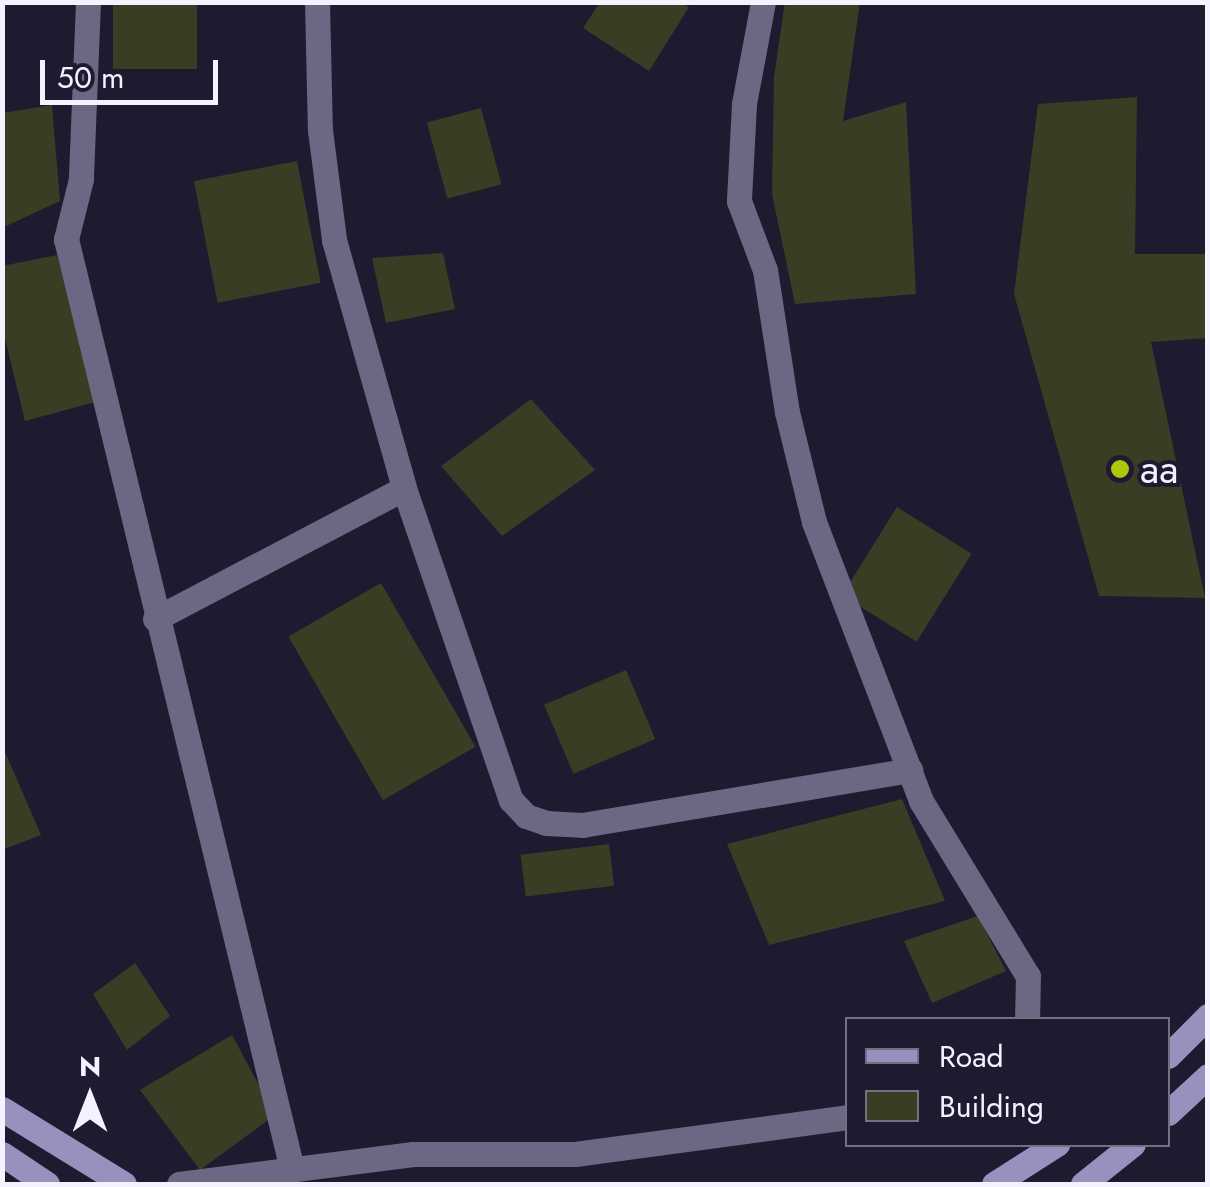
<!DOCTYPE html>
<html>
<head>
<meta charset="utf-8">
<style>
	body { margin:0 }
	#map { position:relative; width:1210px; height:1187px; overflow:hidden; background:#1f1a30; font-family:Jost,sans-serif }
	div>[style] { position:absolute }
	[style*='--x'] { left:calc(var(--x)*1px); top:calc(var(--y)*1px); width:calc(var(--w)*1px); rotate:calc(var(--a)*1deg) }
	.building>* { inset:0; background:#383d23; transform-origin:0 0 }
	.street>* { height:25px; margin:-12.5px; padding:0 12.5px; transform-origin:12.5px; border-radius:12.5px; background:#6c6783 }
	.secondary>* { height:25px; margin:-12.5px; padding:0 12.5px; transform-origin:12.5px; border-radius:12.5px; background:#9990bd }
	.dots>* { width:28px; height:28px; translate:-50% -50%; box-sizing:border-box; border:5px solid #1f1a30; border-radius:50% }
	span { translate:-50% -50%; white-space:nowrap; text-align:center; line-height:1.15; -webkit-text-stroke:8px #1f1a30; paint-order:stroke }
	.poi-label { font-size:40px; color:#f4f2fe }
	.left { translate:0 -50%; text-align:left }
	.frame { position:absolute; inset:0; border:5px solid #f4f2fe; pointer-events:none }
	.legend { position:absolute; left:845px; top:1017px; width:325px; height:130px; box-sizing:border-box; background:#1f1a30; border:2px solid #747082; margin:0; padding:12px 18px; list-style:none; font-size:30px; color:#f4f2fe }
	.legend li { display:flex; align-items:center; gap:20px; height:50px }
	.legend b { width:50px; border:2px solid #747082 }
	.north { position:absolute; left:40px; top:1047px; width:100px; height:100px; -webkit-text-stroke:8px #1f1a30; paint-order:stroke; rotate:0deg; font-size:28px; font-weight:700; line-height:40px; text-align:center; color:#f4f2fe }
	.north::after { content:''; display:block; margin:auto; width:35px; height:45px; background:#f4f2fe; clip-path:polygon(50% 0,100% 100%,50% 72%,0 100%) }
	.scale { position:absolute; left:40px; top:60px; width:178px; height:45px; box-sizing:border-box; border:5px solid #f4f2fe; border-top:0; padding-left:12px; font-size:30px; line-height:35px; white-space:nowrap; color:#f4f2fe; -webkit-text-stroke:8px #1f1a30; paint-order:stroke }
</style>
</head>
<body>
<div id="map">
	<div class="building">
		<div style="left:113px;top:2px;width:84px;height:67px"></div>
		<div style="clip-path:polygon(600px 2px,680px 2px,689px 7px,649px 71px,583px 28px)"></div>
		<div style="clip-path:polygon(785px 2px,860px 2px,843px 121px,906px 102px,916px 294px,795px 304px,772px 194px,774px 77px)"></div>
		<div style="clip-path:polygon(1137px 97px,1135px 254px,1208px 254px,1208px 338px,1151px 342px,1205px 598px,1099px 596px,1014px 294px,1038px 104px)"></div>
		<div style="clip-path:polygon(52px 105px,60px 201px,2px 228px,2px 113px)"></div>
		<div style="left:481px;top:108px;width:79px;height:56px;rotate:75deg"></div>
		<div style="left:297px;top:161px;width:124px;height:105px;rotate:79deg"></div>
		<div style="clip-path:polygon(443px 253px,455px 309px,386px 323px,372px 258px)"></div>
		<div style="clip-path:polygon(57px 255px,99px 401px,25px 421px,2px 326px,2px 266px)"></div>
		<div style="clip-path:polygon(531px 399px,595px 470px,502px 536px,441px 466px)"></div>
		<div style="left:897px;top:507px;width:88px;height:104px;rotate:32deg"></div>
		<div style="left:381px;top:583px;width:189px;height:107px;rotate:60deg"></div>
		<div style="left:626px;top:670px;width:75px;height:89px;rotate:67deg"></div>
		<div style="clip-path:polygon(2px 745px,41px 835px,2px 850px)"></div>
		<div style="clip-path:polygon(902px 799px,945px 901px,769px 945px,727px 844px)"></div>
		<div style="left:609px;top:844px;width:42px;height:89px;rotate:83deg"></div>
		<div style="clip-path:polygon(978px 916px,1006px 971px,932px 1003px,904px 941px)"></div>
		<div style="clip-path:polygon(135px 963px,170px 1016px,127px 1050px,93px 994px)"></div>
		<div style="clip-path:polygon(232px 1035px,275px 1115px,200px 1170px,140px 1090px)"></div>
	</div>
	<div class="street">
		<div style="--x:88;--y:2;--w:177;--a:92.3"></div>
		<div style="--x:81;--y:179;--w:62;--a:104"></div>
		<div style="--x:66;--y:239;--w:957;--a:76.34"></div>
		<div style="--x:317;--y:2;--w:128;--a:88.7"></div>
		<div style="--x:320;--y:130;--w:111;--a:82.7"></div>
		<div style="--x:334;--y:240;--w:258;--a:74.2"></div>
		<div style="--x:404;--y:488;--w:330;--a:71.1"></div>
		<div style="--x:511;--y:800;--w:22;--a:47"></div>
		<div style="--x:526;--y:816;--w:21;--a:19"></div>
		<div style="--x:546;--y:823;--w:36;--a:3"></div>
		<div style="--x:582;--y:825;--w:333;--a:-9.5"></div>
		<div style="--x:763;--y:2;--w:104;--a:100.6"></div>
		<div style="--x:744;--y:104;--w:97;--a:93"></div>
		<div style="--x:739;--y:201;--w:74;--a:69.4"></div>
		<div style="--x:765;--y:270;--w:144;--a:81.2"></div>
		<div style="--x:787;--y:412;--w:113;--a:76.2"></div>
		<div style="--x:814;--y:522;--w:299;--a:69"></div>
		<div style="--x:921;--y:801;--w:205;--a:58.6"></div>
		<div style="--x:1028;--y:976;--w:44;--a:91.3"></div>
		<div style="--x:155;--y:619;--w:281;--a:-27.7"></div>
		<div style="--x:179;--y:1184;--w:236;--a:-7.3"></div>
		<div style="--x:413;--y:1154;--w:162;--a:0"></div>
		<div style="--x:575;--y:1154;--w:275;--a:-7.7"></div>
	</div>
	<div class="secondary">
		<div style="--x:1168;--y:1056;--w:57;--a:-45"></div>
		<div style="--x:2;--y:1109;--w:143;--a:31.6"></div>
		<div style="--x:1168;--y:1113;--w:54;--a:-42.8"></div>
		<div style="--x:2;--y:1154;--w:54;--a:33.7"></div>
		<div style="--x:994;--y:1184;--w:75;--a:-32.4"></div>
		<div style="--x:1083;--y:1184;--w:64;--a:-38.7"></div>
	</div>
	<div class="dots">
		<div style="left:1120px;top:469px;background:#aec60c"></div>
	</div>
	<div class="poi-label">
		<span class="left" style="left:1140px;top:469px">aa</span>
	</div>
	<div class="frame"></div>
	<ul class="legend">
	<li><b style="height:12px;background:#9990bd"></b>Road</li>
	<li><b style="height:28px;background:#383d23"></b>Building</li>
	</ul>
	<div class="north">N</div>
	<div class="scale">50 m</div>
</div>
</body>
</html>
